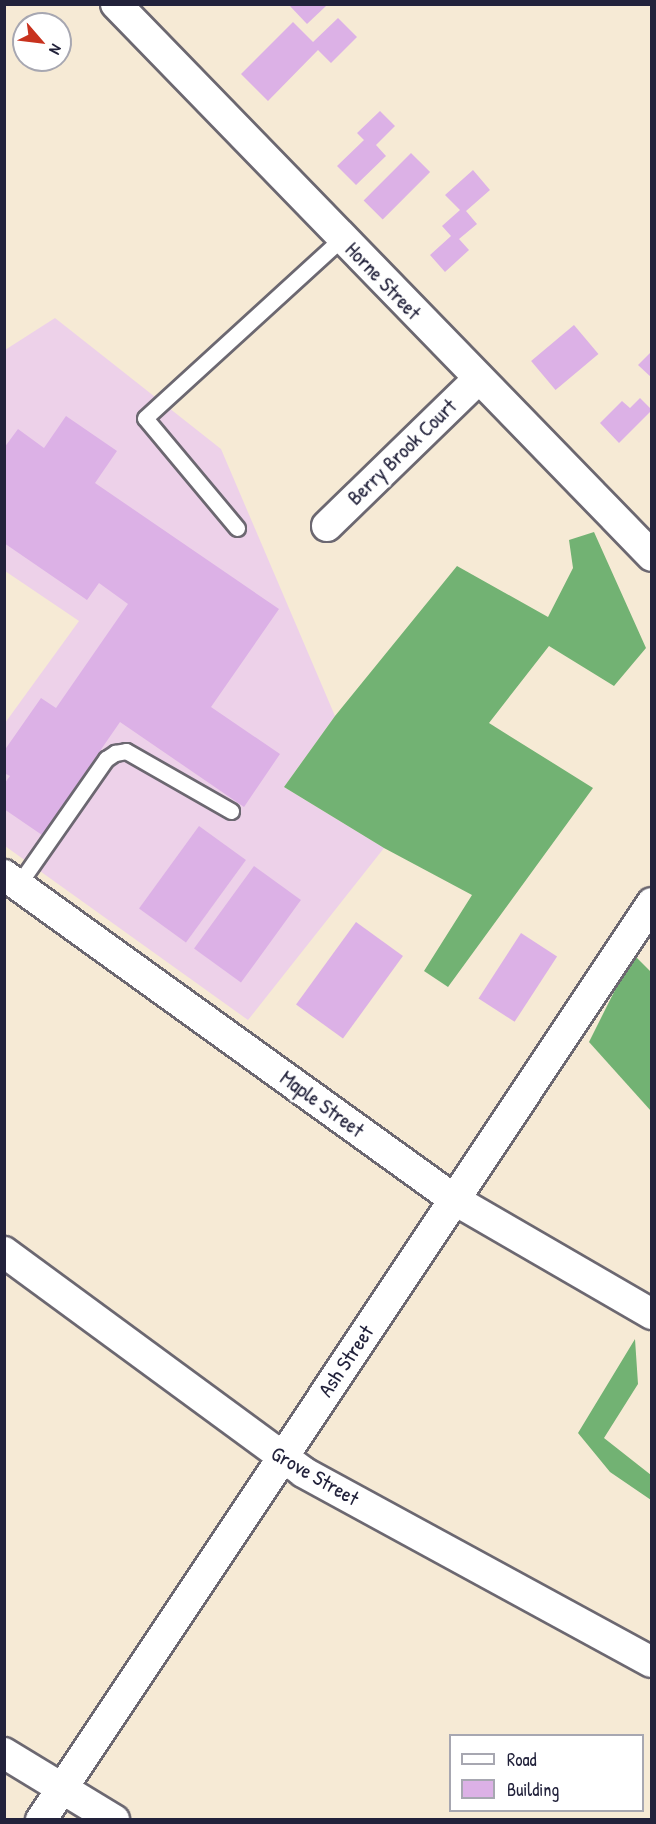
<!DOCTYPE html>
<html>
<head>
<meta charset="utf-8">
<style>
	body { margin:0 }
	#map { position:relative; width:656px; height:1824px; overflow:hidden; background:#f6ead5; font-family:"Patrick Hand",sans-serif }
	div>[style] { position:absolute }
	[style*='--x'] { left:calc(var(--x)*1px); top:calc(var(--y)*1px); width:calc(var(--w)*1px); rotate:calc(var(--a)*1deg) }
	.built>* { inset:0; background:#edd1e9 }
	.forest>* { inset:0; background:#72b273 }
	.building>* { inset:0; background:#dcb1e6; transform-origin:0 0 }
	.roads { filter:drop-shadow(2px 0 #6c6871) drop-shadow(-2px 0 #6c6871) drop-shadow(0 2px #6c6871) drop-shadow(0 -2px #6c6871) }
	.service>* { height:15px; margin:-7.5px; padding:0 7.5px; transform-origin:7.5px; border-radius:7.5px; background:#fff }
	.minor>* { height:30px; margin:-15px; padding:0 15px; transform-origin:15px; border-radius:15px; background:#fff }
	span { translate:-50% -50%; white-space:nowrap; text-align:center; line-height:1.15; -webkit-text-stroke:5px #fff; paint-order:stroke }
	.street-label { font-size:21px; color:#22223b }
	.frame { position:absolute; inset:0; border:6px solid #22223b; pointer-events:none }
	.legend { position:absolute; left:449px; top:1734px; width:195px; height:78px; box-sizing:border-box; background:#fff; border:2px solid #a7a7b1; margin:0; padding:8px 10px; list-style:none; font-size:18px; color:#22223b }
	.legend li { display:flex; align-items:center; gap:12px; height:30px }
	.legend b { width:30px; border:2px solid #a7a7b1 }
	.north { position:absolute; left:12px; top:12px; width:60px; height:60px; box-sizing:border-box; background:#fff; border:2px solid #a7a7b1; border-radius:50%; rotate:118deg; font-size:16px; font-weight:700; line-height:24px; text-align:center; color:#22223b }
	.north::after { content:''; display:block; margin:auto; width:21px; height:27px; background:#c8321e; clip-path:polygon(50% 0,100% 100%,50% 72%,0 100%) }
</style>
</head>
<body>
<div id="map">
	<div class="built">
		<div style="clip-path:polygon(55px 318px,221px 449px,335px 716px,284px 787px,384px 848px,248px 1020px,5px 846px,5px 723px,79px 621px,5px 571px,5px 350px)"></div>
	</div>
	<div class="forest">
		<div style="clip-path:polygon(594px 532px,646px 648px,614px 686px,549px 646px,489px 723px,593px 788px,448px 987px,424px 971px,472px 895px,384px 848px,284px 787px,335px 716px,457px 566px,548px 617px,573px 568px,569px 540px)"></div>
		<div style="clip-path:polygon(633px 954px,651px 972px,651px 1111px,589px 1042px)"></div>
		<div style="clip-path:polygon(635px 1339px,638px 1384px,604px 1438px,651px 1475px,651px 1500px,610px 1472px,578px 1433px)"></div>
	</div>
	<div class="building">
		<div style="clip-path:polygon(288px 4px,325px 4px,326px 6px,307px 24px)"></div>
		<div style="clip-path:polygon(338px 18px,357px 37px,331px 63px,318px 50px,268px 101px,241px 74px,293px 22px,313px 42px)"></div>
		<div style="clip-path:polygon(380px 111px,395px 126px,376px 145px,386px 156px,356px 185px,337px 166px,364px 140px,357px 133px)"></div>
		<div style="left:411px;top:153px;width:27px;height:67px;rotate:45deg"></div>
		<div style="clip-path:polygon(473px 170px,490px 190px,466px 211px,477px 224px,459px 239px,469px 250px,445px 272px,430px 255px,451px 236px,442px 226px,460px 210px,445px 195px)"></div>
		<div style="left:574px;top:325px;width:38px;height:56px;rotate:50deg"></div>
		<div style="clip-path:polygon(652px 351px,652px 378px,638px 365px)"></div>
		<div style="clip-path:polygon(640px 398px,652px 410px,619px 443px,600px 423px,622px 401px,630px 408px)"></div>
		<div style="clip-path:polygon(66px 416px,117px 451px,95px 483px,279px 609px,211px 707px,280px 754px,244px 807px,120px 722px,42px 835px,4px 809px,4px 784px,10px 776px,4px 773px,4px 751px,41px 698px,56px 708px,128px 604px,99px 583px,87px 600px,4px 543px,4px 448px,18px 429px,44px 448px)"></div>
		<div style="left:199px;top:826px;width:58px;height:102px;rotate:36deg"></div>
		<div style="left:254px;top:866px;width:58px;height:102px;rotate:36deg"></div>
		<div style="left:356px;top:922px;width:58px;height:102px;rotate:36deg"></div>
		<div style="left:521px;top:933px;width:43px;height:78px;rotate:33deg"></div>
	</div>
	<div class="roads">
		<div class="service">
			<div style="--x:237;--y:528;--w:143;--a:-129.9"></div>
			<div style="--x:145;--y:418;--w:267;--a:-42.4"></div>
			<div style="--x:18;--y:885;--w:154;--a:-55.1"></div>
			<div style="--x:106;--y:759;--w:11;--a:-34"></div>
			<div style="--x:115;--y:753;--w:11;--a:-10"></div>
			<div style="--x:126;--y:751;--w:121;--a:29.7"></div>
		</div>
		<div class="minor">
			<div style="--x:116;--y:4;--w:769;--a:45.84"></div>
			<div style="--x:327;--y:526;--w:211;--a:-44.2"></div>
			<div style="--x:4;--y:875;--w:556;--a:35.78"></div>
			<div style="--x:455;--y:1200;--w:228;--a:30.1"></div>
			<div style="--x:4;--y:1252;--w:371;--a:36.3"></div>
			<div style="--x:303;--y:1472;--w:397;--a:28.6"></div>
			<div style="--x:4;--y:1753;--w:129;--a:31.3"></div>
			<div style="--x:41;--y:1820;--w:1102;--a:-56.32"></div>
		</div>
	</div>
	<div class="street-label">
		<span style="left:383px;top:281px;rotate:46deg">Horne Street</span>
		<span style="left:402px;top:452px;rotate:-44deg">Berry Brook Court</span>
		<span style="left:322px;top:1104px;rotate:36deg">Maple Street</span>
		<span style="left:346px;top:1361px;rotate:-56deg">Ash Street</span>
		<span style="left:315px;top:1476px;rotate:30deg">Grove Street</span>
	</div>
	<div class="frame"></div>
	<ul class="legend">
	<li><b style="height:8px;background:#fff"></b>Road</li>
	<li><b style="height:16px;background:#dcb1e6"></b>Building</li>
	</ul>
	<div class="north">N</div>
</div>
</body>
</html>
